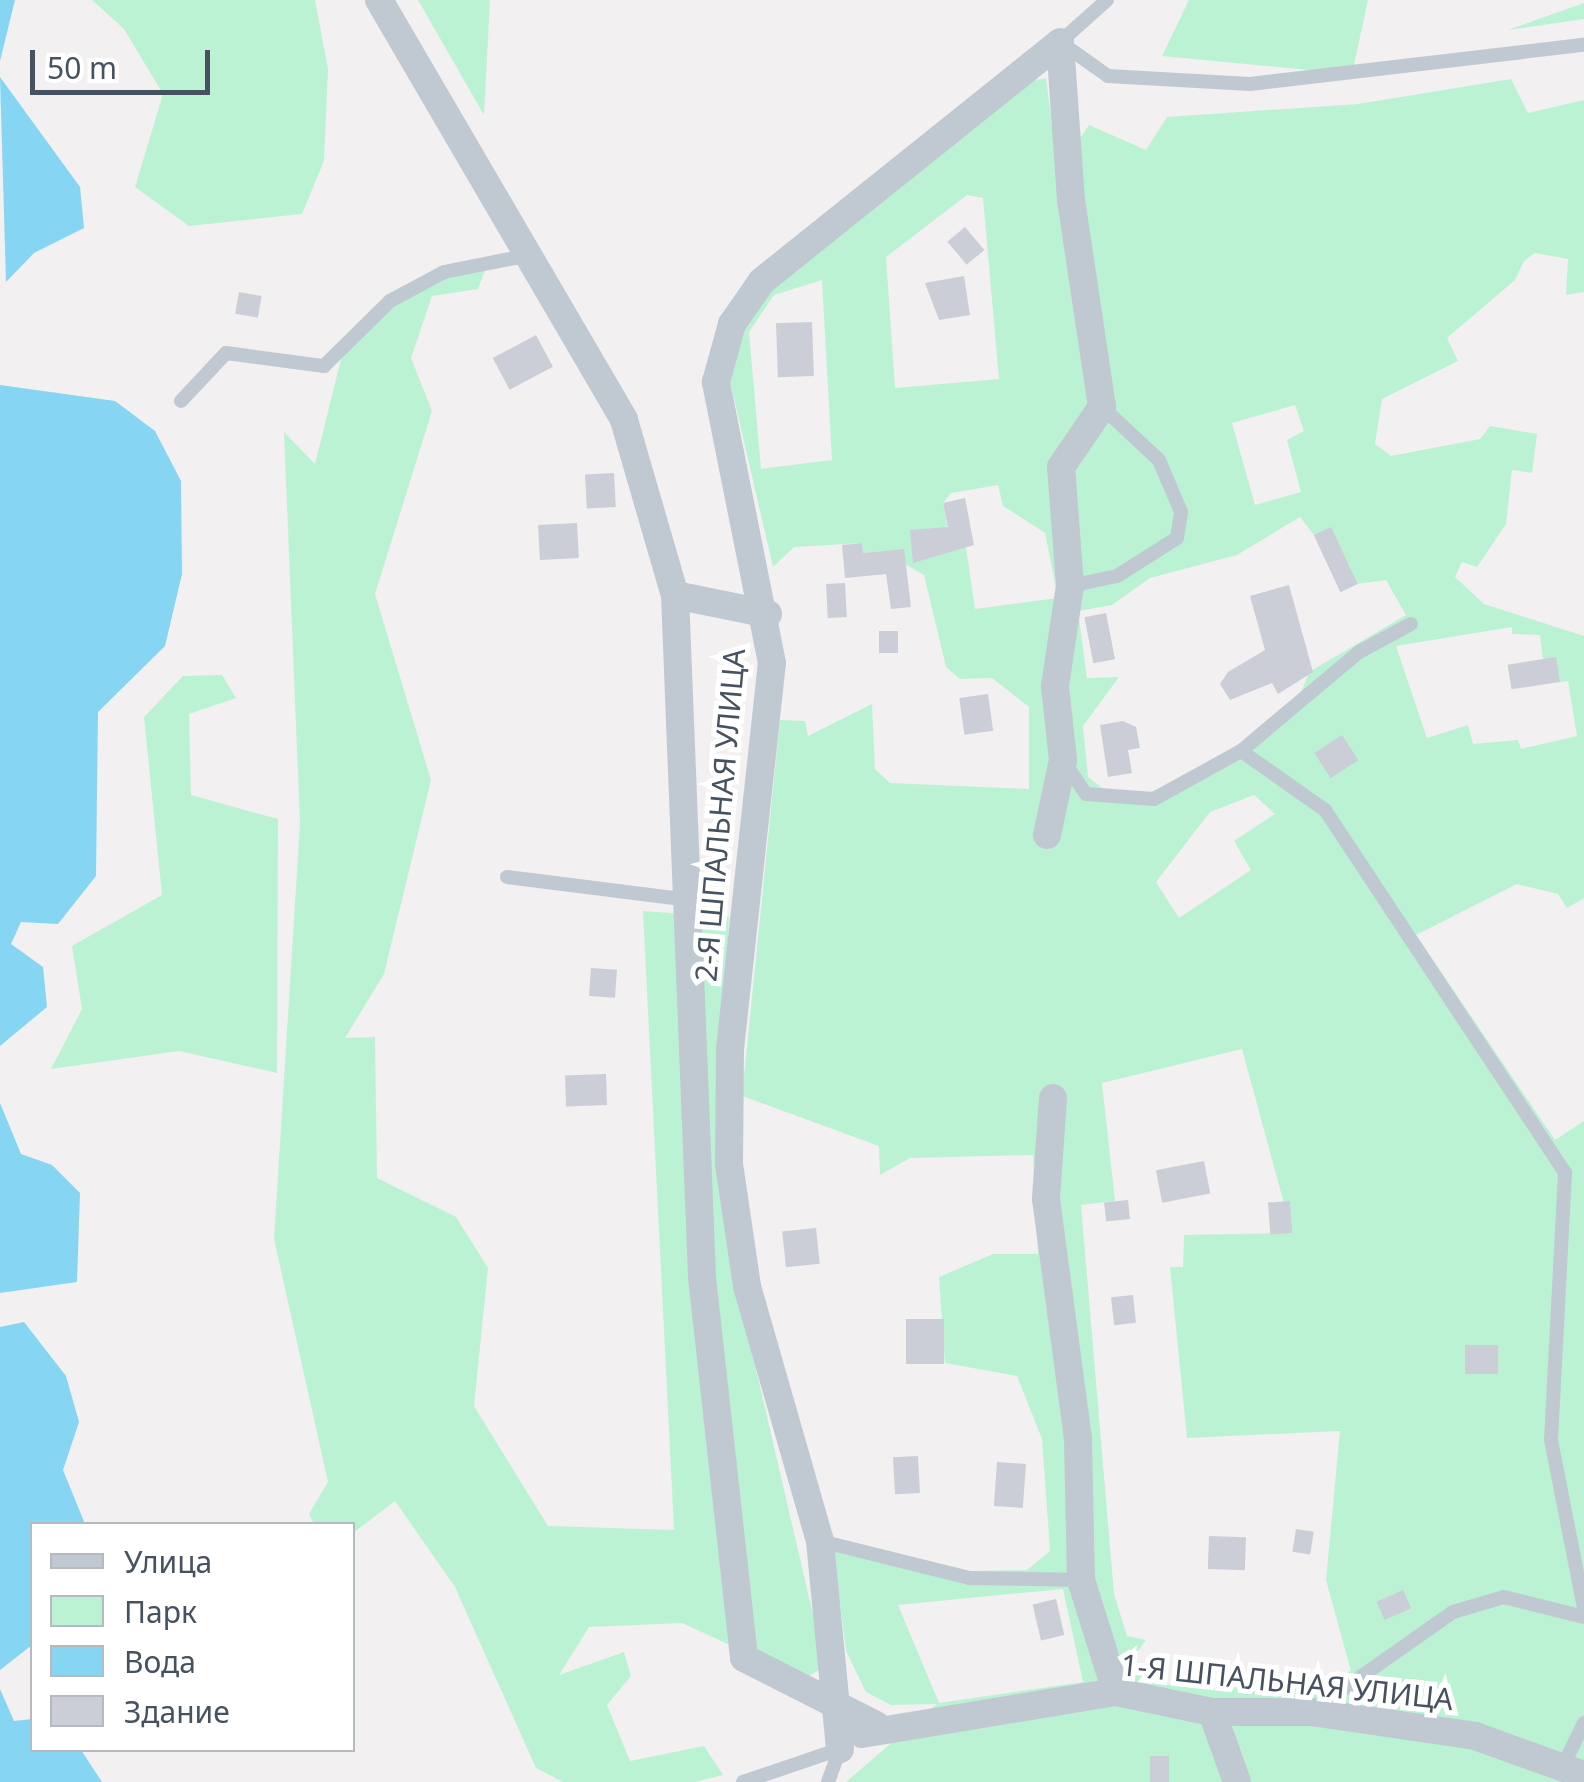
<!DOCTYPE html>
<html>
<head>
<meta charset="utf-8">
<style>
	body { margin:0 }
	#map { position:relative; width:1584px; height:1782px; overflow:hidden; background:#f2f0f0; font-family:"Noto Sans",sans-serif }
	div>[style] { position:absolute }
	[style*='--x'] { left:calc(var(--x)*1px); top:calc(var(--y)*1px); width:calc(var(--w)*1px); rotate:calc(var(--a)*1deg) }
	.green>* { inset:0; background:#bcf2d4 }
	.water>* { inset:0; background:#86d5f2 }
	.building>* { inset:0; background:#cbced6; transform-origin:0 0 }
	.lane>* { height:14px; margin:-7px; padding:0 7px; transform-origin:7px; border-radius:7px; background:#c0c9d2 }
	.street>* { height:28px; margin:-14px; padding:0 14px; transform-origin:14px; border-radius:14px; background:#c0c9d2 }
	span { translate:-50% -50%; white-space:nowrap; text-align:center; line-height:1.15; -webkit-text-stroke:10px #fff; paint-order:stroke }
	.street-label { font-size:30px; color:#46525f }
	.legend { position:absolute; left:30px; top:1522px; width:325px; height:230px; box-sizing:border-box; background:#fff; border:2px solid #b5babf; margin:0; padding:12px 18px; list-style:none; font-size:30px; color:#46525f }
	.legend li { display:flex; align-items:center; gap:20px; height:50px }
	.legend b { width:50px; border:2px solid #b5babf }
	.scale { position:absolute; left:30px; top:50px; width:180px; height:45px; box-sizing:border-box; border:5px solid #46525f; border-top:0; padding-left:12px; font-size:30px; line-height:35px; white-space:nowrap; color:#46525f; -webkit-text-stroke:8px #fff; paint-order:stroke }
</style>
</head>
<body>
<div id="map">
	<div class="green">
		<div style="clip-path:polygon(92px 0,315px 0,328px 69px,324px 161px,302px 214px,189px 226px,135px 187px,163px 94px,124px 29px)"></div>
		<div style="clip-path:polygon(418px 0,490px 0,484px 115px)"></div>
		<div style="clip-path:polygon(1189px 0,1368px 0,1352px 74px,1162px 56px)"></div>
		<div style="clip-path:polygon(1584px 3px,1584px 19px,1508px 30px)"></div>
		<div style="clip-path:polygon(evenodd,1046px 78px,1058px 172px,1089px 125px,1146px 150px,1167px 117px,1358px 104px,1511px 79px,1528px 113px,1584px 100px,1584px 292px,1566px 295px,1568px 259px,1535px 253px,1524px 261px,1515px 280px,1447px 338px,1458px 361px,1382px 399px,1375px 444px,1391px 456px,1480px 439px,1490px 426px,1537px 434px,1532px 473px,1512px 470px,1506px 524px,1477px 567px,1462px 562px,1455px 577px,1484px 604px,1584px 636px,1584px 898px,1567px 908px,1558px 894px,1517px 884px,1416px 935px,1555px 1140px,1584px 1121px,1584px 1782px,846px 1782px,937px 1704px,891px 1705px,866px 1692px,846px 1651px,832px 1537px,969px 1571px,1027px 1570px,1050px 1551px,1042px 1439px,1017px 1376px,945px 1363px,939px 1277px,993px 1254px,1038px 1254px,1033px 1155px,910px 1158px,880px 1175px,879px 1146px,742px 1096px,780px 720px,805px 721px,808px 736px,872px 704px,875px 769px,890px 783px,1029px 789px,1029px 707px,992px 678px,960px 679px,946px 667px,924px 575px,882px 551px,863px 553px,862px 543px,794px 547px,773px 567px,730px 381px,739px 329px,768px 289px,1016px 84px,1046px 78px,967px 195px,983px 198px,999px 379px,895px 388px,886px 257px,967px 195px,1046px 78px,822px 280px,832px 460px,761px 469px,749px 332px,774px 295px,822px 280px,1046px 78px,1295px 405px,1304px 431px,1287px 440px,1301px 492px,1255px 505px,1232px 423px,1295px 405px,1046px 78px,998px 485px,1003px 506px,1045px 533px,1058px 598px,975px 609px,966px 547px,950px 542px,943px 503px,951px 493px,998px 485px,1046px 78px,1300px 517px,1314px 535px,1331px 528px,1357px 584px,1386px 580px,1406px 615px,1309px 672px,1294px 710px,1182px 779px,1148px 793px,1106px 791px,1088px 777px,1083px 726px,1119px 677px,1087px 678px,1078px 611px,1112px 605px,1150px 578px,1237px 555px,1300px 517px,1046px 78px,1512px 627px,1512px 634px,1540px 635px,1546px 684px,1568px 681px,1577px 736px,1521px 749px,1518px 740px,1473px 744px,1468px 725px,1427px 738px,1396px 646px,1512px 627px,1046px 78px,1254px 795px,1275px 814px,1234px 841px,1251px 870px,1179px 918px,1156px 882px,1210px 812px,1254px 795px,1046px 78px,1242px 1049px,1292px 1233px,1184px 1235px,1183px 1267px,1170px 1267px,1187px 1438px,1340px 1431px,1326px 1580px,1351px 1671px,1300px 1686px,1197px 1688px,1154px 1683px,1153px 1671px,1140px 1670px,1135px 1655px,1146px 1640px,1127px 1636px,1114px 1594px,1081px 1205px,1115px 1201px,1102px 1083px,1242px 1049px,1046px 78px,1063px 1589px,1083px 1682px,939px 1703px,898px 1605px,1063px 1589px)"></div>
		<div style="clip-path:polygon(486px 268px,478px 289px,432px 296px,411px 358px,432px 411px,375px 594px,431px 780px,384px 974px,345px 1038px,375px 1037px,377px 1178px,456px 1217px,488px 1268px,474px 1406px,548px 1526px,674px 1530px,643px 911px,729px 917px,719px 1160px,741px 1305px,825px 1666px,804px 1679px,682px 1623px,589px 1627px,559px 1675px,624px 1652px,631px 1676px,607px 1705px,630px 1761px,704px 1746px,723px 1775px,695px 1782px,563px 1782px,536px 1768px,455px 1587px,395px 1501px,353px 1533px,352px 1524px,314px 1524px,309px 1514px,328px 1482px,274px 1239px,300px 823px,284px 432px,315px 464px,342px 355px,393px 304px,446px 275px)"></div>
		<div style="clip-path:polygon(222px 675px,236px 698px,189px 714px,191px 795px,278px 819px,277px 1073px,179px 1051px,51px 1069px,82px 1009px,72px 946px,162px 895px,144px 717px,183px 676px)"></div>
	</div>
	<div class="water">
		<div style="clip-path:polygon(0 0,15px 0,0 61px)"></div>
		<div style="clip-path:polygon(0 77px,80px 187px,84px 228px,34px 253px,6px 282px)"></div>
		<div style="clip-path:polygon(0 385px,115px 401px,155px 431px,181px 481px,182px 574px,165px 646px,98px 712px,96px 876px,58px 924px,21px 922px,11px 944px,43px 967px,47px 1007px,0 1046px)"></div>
		<div style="clip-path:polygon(0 1103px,21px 1154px,52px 1165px,80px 1193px,77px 1282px,0 1293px)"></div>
		<div style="clip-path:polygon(24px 1322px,66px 1376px,79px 1422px,63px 1470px,85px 1524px,32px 1524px,32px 1645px,0 1670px,0 1327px)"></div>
		<div style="clip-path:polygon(0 1689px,14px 1721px,32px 1719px,32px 1750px,81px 1750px,102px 1782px,0 1782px)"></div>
	</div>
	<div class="building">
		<div style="left:965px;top:227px;width:30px;height:23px;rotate:50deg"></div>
		<div style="clip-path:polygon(964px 276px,970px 315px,939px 320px,925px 283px)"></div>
		<div style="left:239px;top:292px;width:23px;height:22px;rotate:10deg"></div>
		<div style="left:812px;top:322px;width:54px;height:36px;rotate:88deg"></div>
		<div style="left:536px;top:335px;width:36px;height:49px;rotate:62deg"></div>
		<div style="left:614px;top:473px;width:34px;height:29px;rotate:87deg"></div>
		<div style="clip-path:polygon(965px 498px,974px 545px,913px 563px,910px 530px,948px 527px,943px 503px)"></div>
		<div style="left:577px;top:523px;width:35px;height:39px;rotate:87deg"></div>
		<div style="left:1331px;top:527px;width:63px;height:19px;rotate:65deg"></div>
		<div style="clip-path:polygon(862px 543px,863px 553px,904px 549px,911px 607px,891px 609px,886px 574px,845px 578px,842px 545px)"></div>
		<div style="left:845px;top:583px;width:34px;height:19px;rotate:87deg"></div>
		<div style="clip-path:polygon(1289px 585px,1313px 672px,1278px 694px,1272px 683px,1230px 700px,1220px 684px,1228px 672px,1265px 650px,1250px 596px)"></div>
		<div style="left:1106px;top:613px;width:47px;height:22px;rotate:79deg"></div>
		<div style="left:879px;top:631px;width:19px;height:22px"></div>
		<div style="left:1556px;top:657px;width:25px;height:49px;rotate:81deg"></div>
		<div style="left:988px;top:694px;width:37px;height:29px;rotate:82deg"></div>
		<div style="clip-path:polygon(1123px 721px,1136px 727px,1140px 748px,1128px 750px,1132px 773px,1108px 777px,1100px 725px)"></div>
		<div style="left:1342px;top:735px;width:30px;height:33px;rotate:57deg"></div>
		<div style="left:591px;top:968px;width:26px;height:28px;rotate:4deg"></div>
		<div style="left:606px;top:1074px;width:31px;height:41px;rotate:88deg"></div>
		<div style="left:1204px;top:1161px;width:33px;height:49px;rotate:79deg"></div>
		<div style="left:1128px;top:1200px;width:19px;height:24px;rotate:84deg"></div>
		<div style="left:1290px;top:1201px;width:32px;height:22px;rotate:86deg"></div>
		<div style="left:816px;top:1228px;width:36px;height:34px;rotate:84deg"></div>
		<div style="left:1133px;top:1295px;width:28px;height:22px;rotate:84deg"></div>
		<div style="left:906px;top:1319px;width:38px;height:45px"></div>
		<div style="left:1498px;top:1345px;width:29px;height:33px;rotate:90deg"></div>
		<div style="left:918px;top:1456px;width:37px;height:25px;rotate:87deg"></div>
		<div style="left:997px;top:1462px;width:29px;height:44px;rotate:4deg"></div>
		<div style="left:1296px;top:1529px;width:18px;height:23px;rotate:9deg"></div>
		<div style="left:1209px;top:1536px;width:37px;height:33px;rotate:2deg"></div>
		<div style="left:1403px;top:1590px;width:20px;height:29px;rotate:66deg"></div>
		<div style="left:1056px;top:1599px;width:37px;height:24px;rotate:77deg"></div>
		<div style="left:1150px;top:1756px;width:19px;height:26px"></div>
	</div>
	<div class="lane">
		<div style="--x:1107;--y:0;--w:63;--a:138.2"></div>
		<div style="--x:1060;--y:42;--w:59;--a:35.3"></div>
		<div style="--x:1108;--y:76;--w:142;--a:3.2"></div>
		<div style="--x:1250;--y:84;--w:336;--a:-6.7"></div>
		<div style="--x:181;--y:401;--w:66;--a:-46.8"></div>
		<div style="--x:226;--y:353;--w:99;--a:7.6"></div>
		<div style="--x:324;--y:366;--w:93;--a:-44.6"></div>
		<div style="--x:390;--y:301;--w:61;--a:-28.2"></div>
		<div style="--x:444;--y:272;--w:88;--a:-11.2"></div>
		<div style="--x:1070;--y:586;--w:48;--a:-12"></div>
		<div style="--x:1117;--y:576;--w:71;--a:-32.3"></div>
		<div style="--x:1177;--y:538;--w:26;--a:-81"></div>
		<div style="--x:1181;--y:512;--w:56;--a:-112.9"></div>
		<div style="--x:1159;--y:460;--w:78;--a:-137.1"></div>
		<div style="--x:1241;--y:751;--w:103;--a:35.1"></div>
		<div style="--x:1325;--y:810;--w:435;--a:56.5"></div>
		<div style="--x:1565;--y:1173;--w:267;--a:93"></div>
		<div style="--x:1551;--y:1440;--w:171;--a:78.9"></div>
		<div style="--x:1065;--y:763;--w:37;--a:56"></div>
		<div style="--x:1086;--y:794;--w:68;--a:4.2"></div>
		<div style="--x:1154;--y:799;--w:99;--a:-28.9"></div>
		<div style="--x:1241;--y:751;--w:154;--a:-40"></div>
		<div style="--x:1359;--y:652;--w:59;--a:-28.3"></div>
		<div style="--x:507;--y:877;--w:174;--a:7.2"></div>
		<div style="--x:820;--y:1541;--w:154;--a:13.9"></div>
		<div style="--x:969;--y:1578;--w:112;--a:1"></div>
		<div style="--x:1315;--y:1709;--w:169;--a:-35.1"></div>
		<div style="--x:1453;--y:1612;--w:53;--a:-16.4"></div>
		<div style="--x:1504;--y:1597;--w:82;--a:14"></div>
		<div style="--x:1563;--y:1766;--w:48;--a:-64"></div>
		<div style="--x:743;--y:1782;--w:102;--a:-18.8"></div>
		<div style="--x:828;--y:1782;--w:35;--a:-70"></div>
	</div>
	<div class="street">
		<div style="--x:379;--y:0;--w:486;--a:59.7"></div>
		<div style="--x:624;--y:420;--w:182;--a:73.8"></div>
		<div style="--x:675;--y:595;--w:95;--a:11.5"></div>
		<div style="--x:675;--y:595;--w:683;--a:87.73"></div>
		<div style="--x:702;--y:1277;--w:383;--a:83.7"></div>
		<div style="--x:744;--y:1658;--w:148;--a:26.9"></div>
		<div style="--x:1047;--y:835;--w:77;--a:-78"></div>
		<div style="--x:1063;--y:760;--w:74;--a:-96.2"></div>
		<div style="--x:1055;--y:686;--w:101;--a:-81.5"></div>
		<div style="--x:1070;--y:586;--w:119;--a:-94.3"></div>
		<div style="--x:1061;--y:467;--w:73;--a:-55.7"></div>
		<div style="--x:1102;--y:407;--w:209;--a:-98.5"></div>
		<div style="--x:1071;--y:200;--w:158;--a:-94"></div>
		<div style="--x:1053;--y:1098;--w:101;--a:94"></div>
		<div style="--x:1046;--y:1199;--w:242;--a:82.4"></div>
		<div style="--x:1078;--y:1439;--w:141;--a:88.8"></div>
		<div style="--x:1081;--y:1580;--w:117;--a:72.6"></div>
		<div style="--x:1212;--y:1712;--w:74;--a:70.3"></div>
		<div style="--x:862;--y:1734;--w:257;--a:-9.4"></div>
		<div style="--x:1116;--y:1692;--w:98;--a:11.8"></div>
		<div style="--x:1212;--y:1712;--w:99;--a:0"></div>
		<div style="--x:1311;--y:1712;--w:166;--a:8.3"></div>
		<div style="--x:1475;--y:1736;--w:116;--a:19.7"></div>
		<div style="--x:840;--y:1749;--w:209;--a:-95.5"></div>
		<div style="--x:820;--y:1541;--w:265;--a:-106"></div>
		<div style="--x:747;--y:1286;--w:123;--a:-98.4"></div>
		<div style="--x:729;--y:1164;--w:115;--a:-89.5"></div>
		<div style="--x:730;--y:1049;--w:388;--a:-83.8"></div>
		<div style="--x:772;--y:663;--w:287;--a:-101.3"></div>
		<div style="--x:716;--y:382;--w:60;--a:-74.6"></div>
		<div style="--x:732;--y:324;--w:52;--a:-55.1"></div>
		<div style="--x:762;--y:281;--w:382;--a:-38.7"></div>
	</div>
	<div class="street-label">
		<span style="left:720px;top:815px;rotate:-85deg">2-Я ШПАЛЬНАЯ УЛИЦА</span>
		<span style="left:1287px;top:1682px;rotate:6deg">1-Я ШПАЛЬНАЯ УЛИЦА</span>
	</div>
	<ul class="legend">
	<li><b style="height:12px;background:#c0c9d2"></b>Улица</li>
	<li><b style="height:28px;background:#bcf2d4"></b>Парк</li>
	<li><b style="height:28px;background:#86d5f2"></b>Вода</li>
	<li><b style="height:28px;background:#cbced6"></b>Здание</li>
	</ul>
	<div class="scale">50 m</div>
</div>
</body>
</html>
